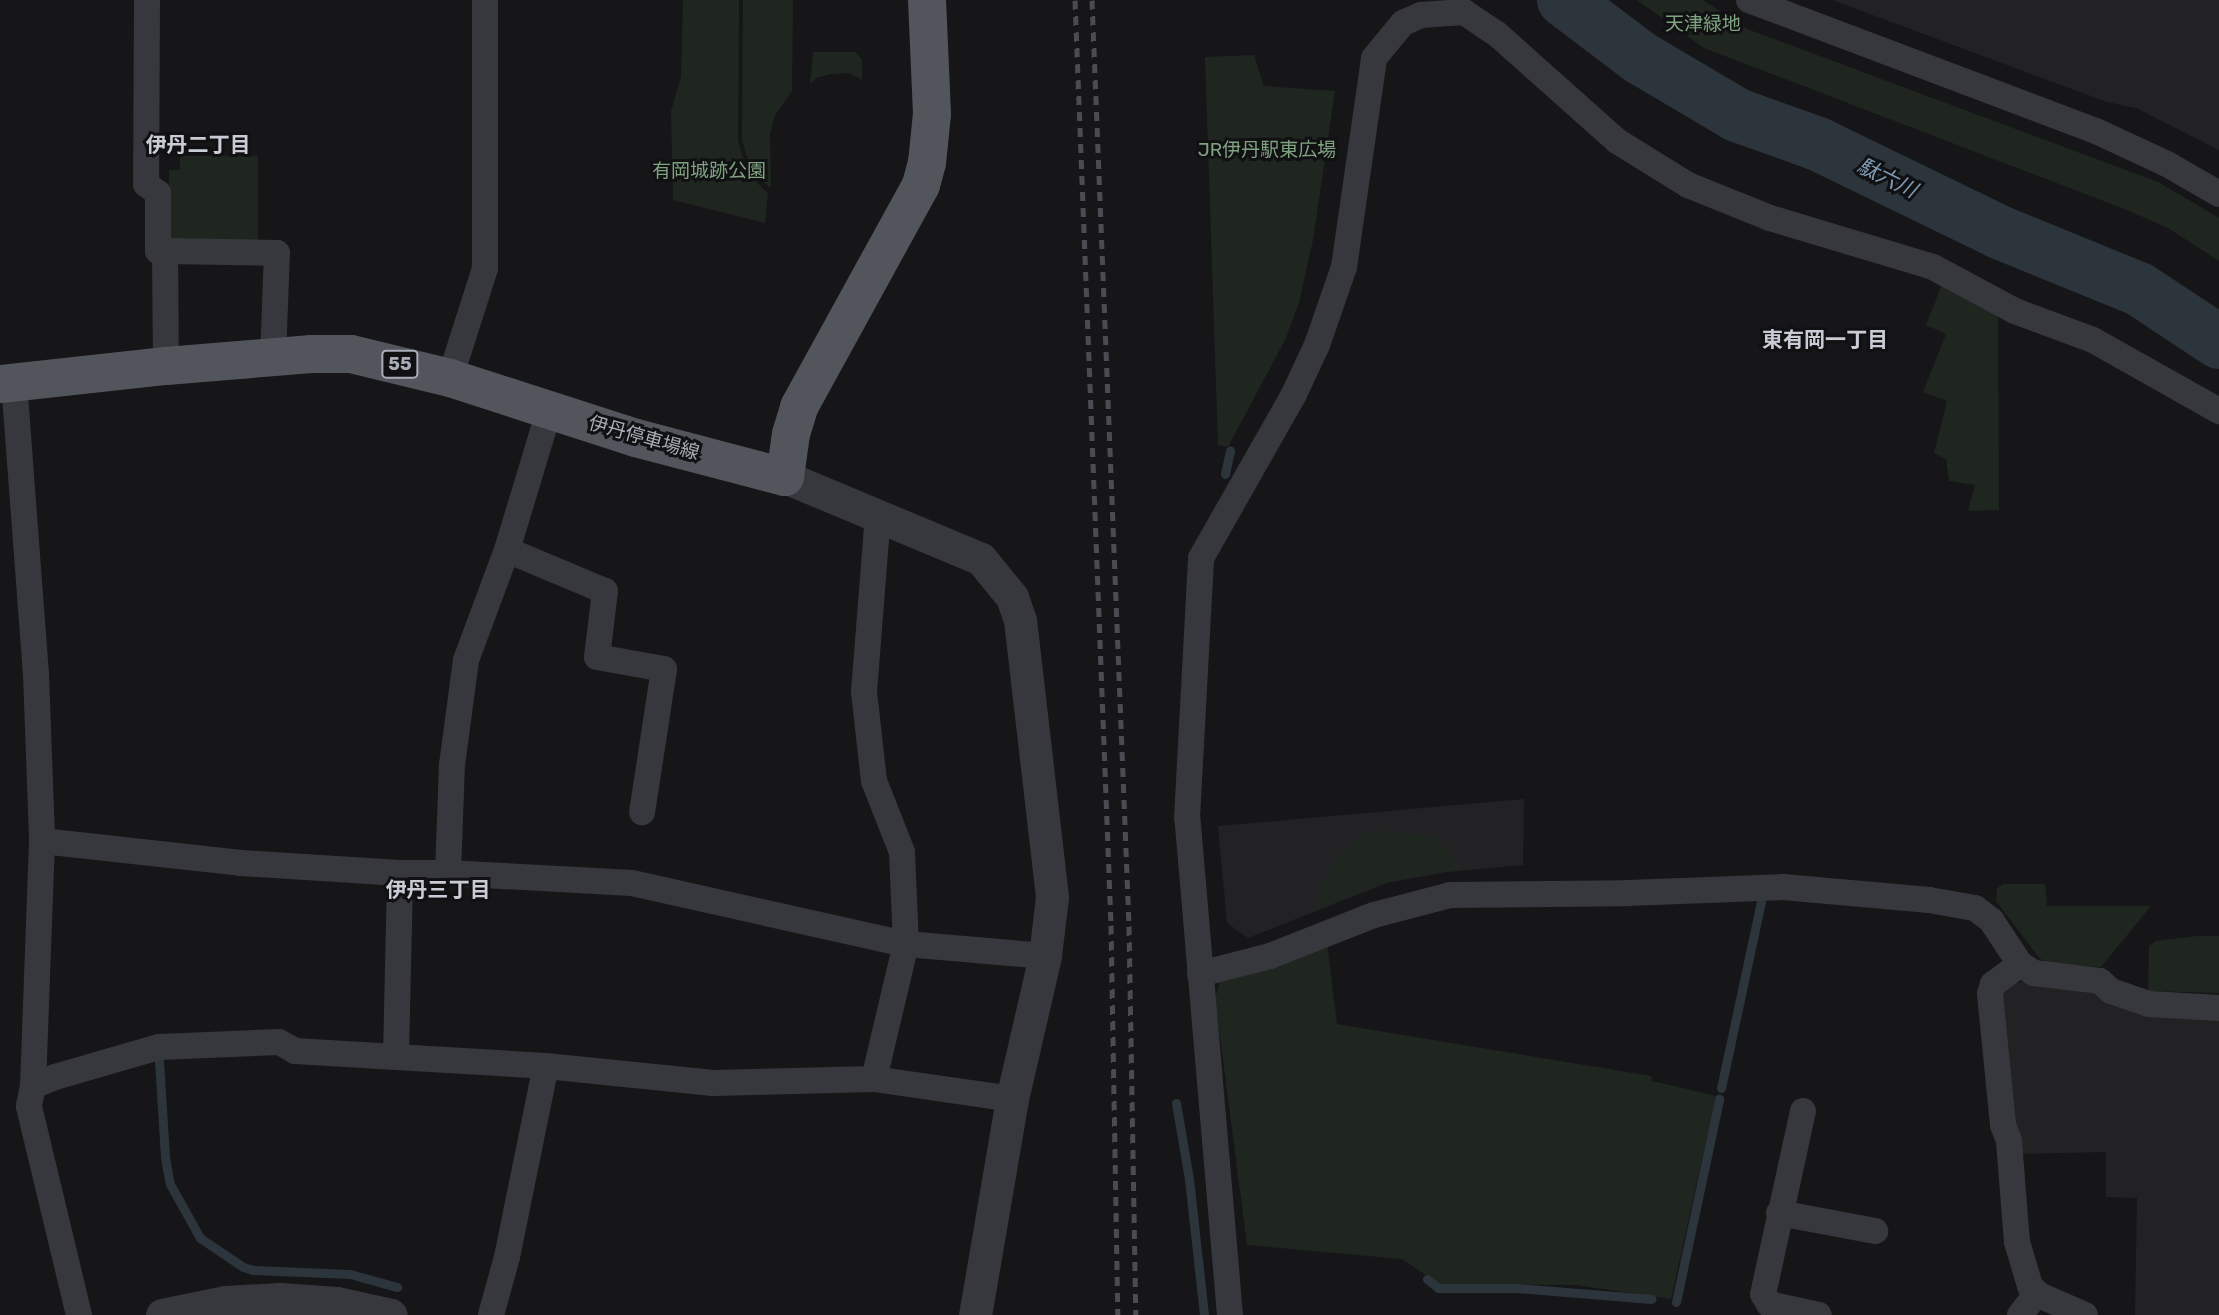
<!DOCTYPE html>
<html>
<head>
<meta charset="utf-8">
<style>
	body { margin:0 }
	#map { position:relative; width:2219px; height:1315px; overflow:hidden; background:#161618; font-family:Rubik,"Noto Sans JP",sans-serif }
	div>[style] { position:absolute }
	[style*='--x'] { left:calc(var(--x)*1px); top:calc(var(--y)*1px); width:calc(var(--w)*1px); rotate:calc(var(--a)*1deg) }
	.built>* { inset:0; background:#222225 }
	.green>* { inset:0; background:#1e261f }
	.stream>* { height:9px; margin:-4.5px; padding:0 4.5px; transform-origin:4.5px; border-radius:4.5px; background:#2c353c }
	.river>* { height:54px; margin:-27px; padding:0 27px; transform-origin:27px; border-radius:27px; background:#2c353c }
	.minor>* { height:26px; margin:-13px; padding:0 13px; transform-origin:13px; border-radius:13px; background:#37383d }
	.tertiary>* { height:33px; margin:-16.5px; padding:0 16.5px; transform-origin:16.5px; border-radius:16.5px; background:#37383d }
	.primary>* { height:38px; margin:-19px; padding:0 19px; transform-origin:19px; border-radius:19px; background:#53555c }
	.rail>* { height:5px; margin-top:-2.5px; transform-origin:0; background:repeating-linear-gradient(90deg,#4a4c52 0 9px,transparent 0 16px) }
	span { translate:-50% -50%; white-space:nowrap; text-align:center; line-height:1.15; -webkit-text-stroke:6px #111113; paint-order:stroke }
	.shield-label span { padding:2px 5px; background:#111113; border:2px solid; border-radius:5px; -webkit-text-stroke-width:0 }
	.shield-label { font-size:18px; color:#a8adb8; font-weight:700 }
	.park-label { font-size:19px; color:#7fa381 }
	.street-label { font-size:19px; color:#a8adb8 }
	.neighbourhood-label { font-size:21px; color:#c9ccd4; font-weight:700 }
	.water-label { font-size:21px; color:#7f9bb3; font-style:italic }
</style>
</head>
<body>
<div id="map">
	<div class="built">
		<div style="clip-path:polygon(1832px 0,2219px 0,2219px 150px,2136px 108px,2107px 102px)"></div>
		<div style="clip-path:polygon(1524px 799px,1523px 865px,1447px 872px,1387px 883px,1248px 938px,1227px 923px,1218px 826px)"></div>
		<div style="clip-path:polygon(2013px 982px,2083px 982px,2219px 1018px,2219px 1315px,2135px 1315px,2137px 1198px,2106px 1197px,2106px 1152px,2020px 1154px,1998px 992px)"></div>
	</div>
	<div class="green">
		<div style="clip-path:polygon(683px 0,739px 0,738px 141px,748px 174px,768px 193px,765px 223px,673px 200px,671px 111px,681px 77px)"></div>
		<div style="clip-path:polygon(743px 0,793px 0,792px 91px,775px 115px,770px 135px,771px 188px,751px 172px,742px 140px)"></div>
		<div style="clip-path:polygon(1637px 0,1703px 0,1747px 29px,2158px 182px,2219px 218px,2219px 261px,2168px 228px,2127px 210px,1704px 48px)"></div>
		<div style="clip-path:polygon(813px 52px,855px 52px,862px 59px,862px 80px,850px 73px,832px 74px,816px 78px,810px 84px)"></div>
		<div style="clip-path:polygon(1254px 55px,1264px 86px,1335px 91px,1313px 240px,1299px 303px,1285px 340px,1228px 447px,1218px 445px,1205px 57px)"></div>
		<div style="clip-path:polygon(180px 156px,258px 156px,258px 241px,169px 241px,169px 170px,180px 170px)"></div>
		<div style="clip-path:polygon(1943px 282px,1998px 306px,1999px 510px,1968px 511px,1975px 485px,1949px 481px,1946px 459px,1934px 453px,1947px 401px,1923px 392px,1946px 334px,1926px 325px)"></div>
		<div style="clip-path:polygon(1376px 831px,1407px 832px,1439px 840px,1463px 868px,1385px 882px,1316px 910px,1319px 888px,1340px 853px,1363px 835px)"></div>
		<div style="clip-path:polygon(2003px 884px,2045px 884px,2047px 906px,2151px 906px,2101px 967px,2052px 964px,2040px 959px,1996px 901px,1997px 888px)"></div>
		<div style="clip-path:polygon(2197px 936px,2219px 936px,2219px 993px,2148px 991px,2149px 946px,2156px 941px)"></div>
		<div style="clip-path:polygon(1327px 942px,1337px 1024px,1651px 1076px,1652px 1081px,1716px 1096px,1671px 1299px,1576px 1285px,1439px 1284px,1402px 1259px,1247px 1245px,1215px 998px,1221px 979px)"></div>
	</div>
	<div class="stream">
		<div style="--x:1225;--y:474;--w:24;--a:-78"></div>
		<div style="--x:159;--y:1061;--w:96;--a:86.4"></div>
		<div style="--x:165;--y:1157;--w:27;--a:80"></div>
		<div style="--x:170;--y:1184;--w:62;--a:60.9"></div>
		<div style="--x:200;--y:1238;--w:52;--a:34"></div>
		<div style="--x:243;--y:1267;--w:10;--a:17"></div>
		<div style="--x:253;--y:1270;--w:97;--a:2.4"></div>
		<div style="--x:350;--y:1274;--w:49;--a:15.5"></div>
		<div style="--x:1721;--y:1088;--w:191;--a:-77.9"></div>
		<div style="--x:1176;--y:1103;--w:77;--a:80.3"></div>
		<div style="--x:1189;--y:1179;--w:137;--a:83.7"></div>
		<div style="--x:1427;--y:1279;--w:14;--a:39"></div>
		<div style="--x:1438;--y:1288;--w:78;--a:0"></div>
		<div style="--x:1516;--y:1288;--w:136;--a:4.6"></div>
		<div style="--x:1676;--y:1302;--w:208;--a:-78"></div>
	</div>
	<div class="river">
		<div style="--x:1564;--y:0;--w:94;--a:37.2"></div>
		<div style="--x:1639;--y:57;--w:114;--a:30.6"></div>
		<div style="--x:1737;--y:115;--w:86;--a:19.7"></div>
		<div style="--x:1818;--y:144;--w:201;--a:25.9"></div>
		<div style="--x:1999;--y:232;--w:151;--a:22.2"></div>
		<div style="--x:2139;--y:289;--w:96;--a:33.5"></div>
	</div>
	<div class="minor">
		<div style="--x:147;--y:0;--w:184;--a:90.3"></div>
		<div style="--x:146;--y:184;--w:15;--a:37"></div>
		<div style="--x:158;--y:193;--w:58;--a:90"></div>
		<div style="--x:158;--y:251;--w:7;--a:0"></div>
		<div style="--x:165;--y:251;--w:115;--a:89.5"></div>
		<div style="--x:1749;--y:0;--w:371;--a:20.7"></div>
		<div style="--x:2096;--y:131;--w:78;--a:24.9"></div>
		<div style="--x:2167;--y:164;--w:60;--a:30"></div>
		<div style="--x:165;--y:251;--w:112;--a:1"></div>
		<div style="--x:277;--y:253;--w:105;--a:92.2"></div>
		<div style="--x:450;--y:378;--w:115;--a:-72.3"></div>
		<div style="--x:485;--y:268;--w:268;--a:-90"></div>
		<div style="--x:14;--y:382;--w:293;--a:85.7"></div>
		<div style="--x:36;--y:674;--w:167;--a:87.9"></div>
		<div style="--x:42;--y:841;--w:245;--a:92.1"></div>
		<div style="--x:507;--y:550;--w:106;--a:22.7"></div>
		<div style="--x:605;--y:591;--w:66;--a:96.9"></div>
		<div style="--x:597;--y:657;--w:68;--a:10.2"></div>
		<div style="--x:664;--y:669;--w:145;--a:98.7"></div>
		<div style="--x:42;--y:841;--w:200;--a:6.3"></div>
		<div style="--x:241;--y:863;--w:159;--a:3.6"></div>
		<div style="--x:448;--y:873;--w:184;--a:3.1"></div>
		<div style="--x:632;--y:883;--w:281;--a:12.6"></div>
		<div style="--x:906;--y:944;--w:140;--a:4.9"></div>
		<div style="--x:2020;--y:964;--w:34;--a:143"></div>
		<div style="--x:1993;--y:984;--w:10;--a:107"></div>
		<div style="--x:1990;--y:994;--w:132;--a:84.3"></div>
		<div style="--x:2003;--y:1125;--w:17;--a:69"></div>
		<div style="--x:2009;--y:1141;--w:101;--a:85.5"></div>
		<div style="--x:2017;--y:1242;--w:46;--a:73.5"></div>
		<div style="--x:2030;--y:1286;--w:13;--a:45"></div>
		<div style="--x:2039;--y:1295;--w:50;--a:23.5"></div>
		<div style="--x:1200;--y:974;--w:72;--a:-14.4"></div>
		<div style="--x:1270;--y:956;--w:112;--a:-21.5"></div>
		<div style="--x:1374;--y:915;--w:79;--a:-14.7"></div>
		<div style="--x:1450;--y:895;--w:178;--a:-0.6"></div>
		<div style="--x:1628;--y:893;--w:155;--a:-2.2"></div>
		<div style="--x:1783;--y:887;--w:147;--a:5.1"></div>
		<div style="--x:1929;--y:900;--w:47;--a:9.9"></div>
		<div style="--x:1975;--y:908;--w:20;--a:37"></div>
		<div style="--x:1991;--y:920;--w:53;--a:56.6"></div>
		<div style="--x:2020;--y:964;--w:17;--a:33"></div>
		<div style="--x:2034;--y:973;--w:66;--a:6.9"></div>
		<div style="--x:2100;--y:981;--w:15;--a:42"></div>
		<div style="--x:2111;--y:991;--w:40;--a:18.9"></div>
		<div style="--x:2149;--y:1004;--w:70;--a:3.3"></div>
		<div style="--x:396;--y:1056;--w:183;--a:-88.7"></div>
		<div style="--x:400;--y:873;--w:48;--a:0"></div>
		<div style="--x:448;--y:873;--w:108;--a:-87.9"></div>
		<div style="--x:452;--y:765;--w:106;--a:-82.4"></div>
		<div style="--x:466;--y:660;--w:117;--a:-69.6"></div>
		<div style="--x:507;--y:550;--w:145;--a:-73.2"></div>
		<div style="--x:874;--y:1079;--w:139;--a:8.2"></div>
		<div style="--x:1803;--y:1111;--w:187;--a:102.3"></div>
		<div style="--x:1763;--y:1294;--w:12;--a:59"></div>
		<div style="--x:1769;--y:1304;--w:51;--a:12.4"></div>
		<div style="--x:1779;--y:1213;--w:98;--a:10.6"></div>
		<div style="--x:79;--y:1315;--w:215;--a:-103.5"></div>
		<div style="--x:29;--y:1106;--w:20;--a:-79"></div>
		<div style="--x:33;--y:1086;--w:24;--a:-22"></div>
		<div style="--x:55;--y:1077;--w:108;--a:-16.1"></div>
		<div style="--x:159;--y:1047;--w:120;--a:-2.4"></div>
		<div style="--x:279;--y:1042;--w:18;--a:29"></div>
		<div style="--x:295;--y:1051;--w:251;--a:3.4"></div>
		<div style="--x:546;--y:1066;--w:168;--a:5.8"></div>
		<div style="--x:713;--y:1083;--w:161;--a:-1.4"></div>
		<div style="--x:874;--y:1079;--w:139;--a:-76.7"></div>
		<div style="--x:906;--y:944;--w:92;--a:-92.5"></div>
		<div style="--x:902;--y:852;--w:76;--a:-111.5"></div>
		<div style="--x:874;--y:781;--w:90;--a:-96.4"></div>
		<div style="--x:864;--y:692;--w:178;--a:-85.5"></div>
		<div style="--x:491;--y:1315;--w:60;--a:-74.6"></div>
		<div style="--x:507;--y:1257;--w:195;--a:-78.5"></div>
		<div style="--x:1230;--y:1315;--w:499;--a:-94.9"></div>
		<div style="--x:1187;--y:818;--w:260;--a:-86.9"></div>
		<div style="--x:1201;--y:558;--w:189;--a:-60.4"></div>
		<div style="--x:1294;--y:394;--w:54;--a:-64.9"></div>
		<div style="--x:1317;--y:345;--w:83;--a:-70.9"></div>
		<div style="--x:1344;--y:267;--w:211;--a:-81.8"></div>
		<div style="--x:1374;--y:58;--w:45;--a:-50.4"></div>
		<div style="--x:1403;--y:23;--w:20;--a:-24"></div>
		<div style="--x:1421;--y:15;--w:43;--a:-4"></div>
		<div style="--x:1464;--y:12;--w:40;--a:34"></div>
		<div style="--x:1497;--y:34;--w:161;--a:41.7"></div>
		<div style="--x:1617;--y:141;--w:84;--a:31.8"></div>
		<div style="--x:1688;--y:185;--w:88;--a:21.9"></div>
		<div style="--x:1770;--y:218;--w:170;--a:16.7"></div>
		<div style="--x:1933;--y:267;--w:93;--a:28.2"></div>
		<div style="--x:2015;--y:311;--w:83;--a:20.4"></div>
		<div style="--x:2093;--y:340;--w:145;--a:29.4"></div>
		<div style="--x:2020;--y:1315;--w:28;--a:-52"></div>
	</div>
	<div class="tertiary">
		<div style="--x:785;--y:477;--w:212;--a:22.7"></div>
		<div style="--x:981;--y:559;--w:49;--a:50.8"></div>
		<div style="--x:1012;--y:597;--w:24;--a:71"></div>
		<div style="--x:1020;--y:620;--w:279;--a:83.4"></div>
		<div style="--x:1052;--y:897;--w:59;--a:96.8"></div>
		<div style="--x:1045;--y:956;--w:147;--a:103"></div>
		<div style="--x:1012;--y:1099;--w:219;--a:99.7"></div>
		<div style="--x:162;--y:1315;--w:65;--a:-11.5"></div>
		<div style="--x:226;--y:1302;--w:54;--a:-3.2"></div>
		<div style="--x:280;--y:1299;--w:57;--a:4"></div>
		<div style="--x:337;--y:1303;--w:55;--a:12.5"></div>
	</div>
	<div class="primary">
		<div style="--x:0;--y:384;--w:167;--a:-6.2"></div>
		<div style="--x:166;--y:366;--w:146;--a:-4.7"></div>
		<div style="--x:312;--y:354;--w:39;--a:0"></div>
		<div style="--x:351;--y:354;--w:102;--a:13.6"></div>
		<div style="--x:450;--y:378;--w:195;--a:17.9"></div>
		<div style="--x:636;--y:438;--w:154;--a:14.7"></div>
		<div style="--x:785;--y:477;--w:43;--a:-82.1"></div>
		<div style="--x:791;--y:434;--w:28;--a:-73"></div>
		<div style="--x:799;--y:407;--w:253;--a:-61.2"></div>
		<div style="--x:921;--y:185;--w:23;--a:-75"></div>
		<div style="--x:927;--y:163;--w:49;--a:-84.2"></div>
		<div style="--x:932;--y:114;--w:114;--a:-92.5"></div>
	</div>
	<div class="rail">
		<div style="--x:1075;--y:0;--w:926;--a:87.77"></div>
		<div style="--x:1111;--y:925;--w:390;--a:89"></div>
		<div style="--x:1092;--y:0;--w:927;--a:87.71"></div>
		<div style="--x:1129;--y:926;--w:389;--a:89"></div>
	</div>
	<div class="shield-label">
		<span style="left:400px;top:364px">55</span>
	</div>
	<div class="park-label">
		<span style="left:1703px;top:24px">天津緑地</span>
		<span style="left:1267px;top:150px">JR伊丹駅東広場</span>
		<span style="left:709px;top:171px">有岡城跡公園</span>
	</div>
	<div class="street-label">
		<span style="left:644px;top:438px;rotate:16deg">伊丹停車場線</span>
	</div>
	<div class="neighbourhood-label">
		<span style="left:198px;top:145px">伊丹二丁目</span>
		<span style="left:1825px;top:340px">東有岡一丁目</span>
		<span style="left:438px;top:890px">伊丹三丁目</span>
	</div>
	<div class="water-label">
		<span style="left:1887px;top:178px;rotate:26deg">駄六川</span>
	</div>
</div>
</body>
</html>
